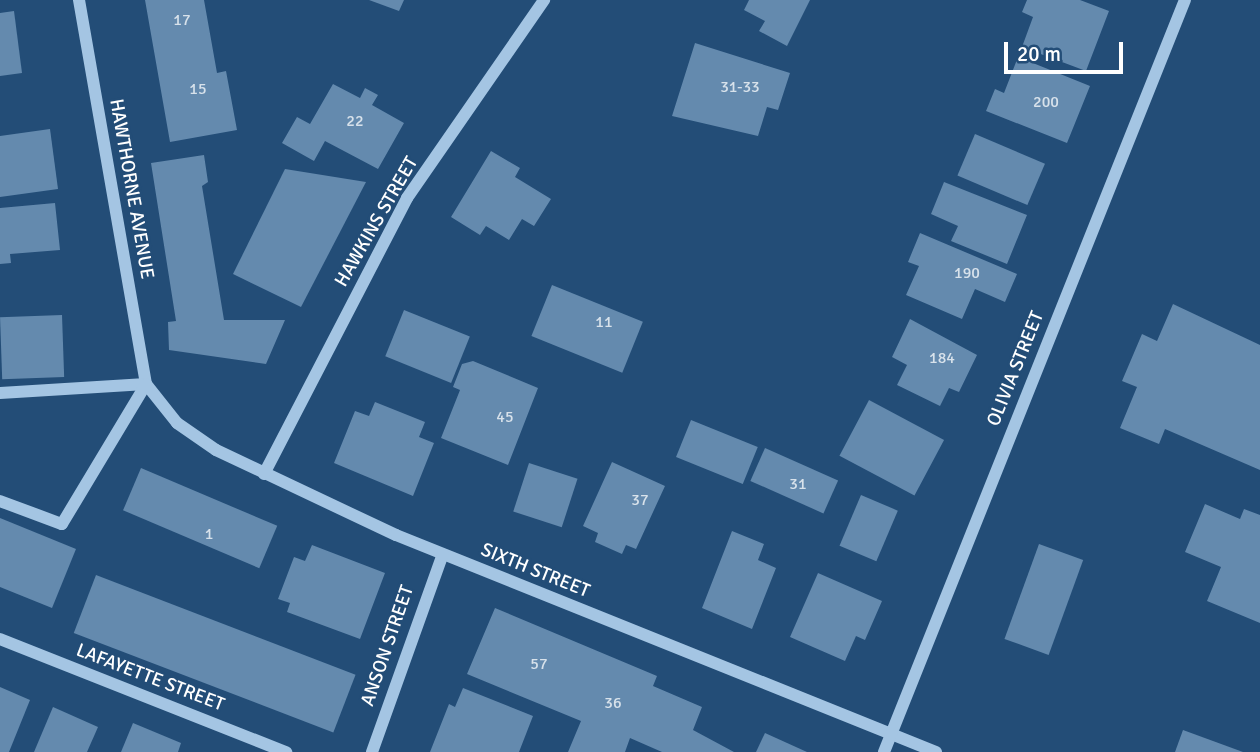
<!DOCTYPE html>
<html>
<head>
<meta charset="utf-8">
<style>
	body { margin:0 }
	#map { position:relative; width:1260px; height:752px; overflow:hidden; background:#234d77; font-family:Signika,sans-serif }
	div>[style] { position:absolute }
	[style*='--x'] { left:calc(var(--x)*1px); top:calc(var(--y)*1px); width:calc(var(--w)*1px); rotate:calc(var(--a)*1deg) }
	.building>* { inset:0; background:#648aae; transform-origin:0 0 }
	.minor>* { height:12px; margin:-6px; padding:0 6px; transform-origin:6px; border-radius:6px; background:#a4c5e3 }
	span { translate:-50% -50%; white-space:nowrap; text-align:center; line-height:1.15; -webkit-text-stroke:5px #234d77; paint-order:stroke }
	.number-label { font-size:16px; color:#d8e2eb }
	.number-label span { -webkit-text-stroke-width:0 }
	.street-label { font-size:19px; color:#fff }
	.scale { position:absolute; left:1004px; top:42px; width:119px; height:32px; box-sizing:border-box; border:4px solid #fff; border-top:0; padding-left:9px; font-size:21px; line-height:24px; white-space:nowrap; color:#fff; -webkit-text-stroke:5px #234d77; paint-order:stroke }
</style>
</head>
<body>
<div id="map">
	<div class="building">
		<div style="clip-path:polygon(145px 0,204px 0,217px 73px,226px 71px,237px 130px,170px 142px)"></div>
		<div style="clip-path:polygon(369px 0,404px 0,399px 11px)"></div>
		<div style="clip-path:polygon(749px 0,810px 0,787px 46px,759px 31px,765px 21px,744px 10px)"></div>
		<div style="clip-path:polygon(1027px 0,1080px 0,1109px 11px,1086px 71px,1022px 47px,1033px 17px,1022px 12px)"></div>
		<div style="clip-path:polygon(14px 11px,22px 73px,0 76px,0 13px)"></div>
		<div style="clip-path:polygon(695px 43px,790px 73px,778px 110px,767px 107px,758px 136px,672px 116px)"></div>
		<div style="clip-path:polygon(1018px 57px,1090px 86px,1067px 143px,986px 111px,995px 89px,1004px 93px)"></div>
		<div style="clip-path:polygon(333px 84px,360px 98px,365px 88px,378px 95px,372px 105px,404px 123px,378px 169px,325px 141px,314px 161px,282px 143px,297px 117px,310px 124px)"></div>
		<div style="clip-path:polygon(50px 129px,58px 189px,0 197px,0 136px)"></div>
		<div style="left:975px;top:134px;width:76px;height:45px;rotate:23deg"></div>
		<div style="clip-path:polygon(491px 151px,520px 168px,515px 177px,551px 199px,534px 226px,522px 219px,509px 240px,486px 226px,480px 235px,451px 217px)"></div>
		<div style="clip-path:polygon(204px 155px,208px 182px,202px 186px,224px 320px,285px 320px,266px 364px,169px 350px,168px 322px,176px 321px,151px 163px)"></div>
		<div style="clip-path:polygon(285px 169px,366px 182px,301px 307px,233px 274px)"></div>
		<div style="clip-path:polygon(944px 182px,1027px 215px,1007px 264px,951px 241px,958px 226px,931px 214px)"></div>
		<div style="clip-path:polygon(55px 203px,60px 250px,10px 254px,11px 263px,0 264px,0 208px)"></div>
		<div style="clip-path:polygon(920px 233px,1017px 274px,1005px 302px,975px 289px,962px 319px,906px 295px,919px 266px,908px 262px)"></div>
		<div style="left:552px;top:285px;width:98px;height:55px;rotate:22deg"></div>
		<div style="clip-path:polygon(1173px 304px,1260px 345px,1260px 470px,1165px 429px,1159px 444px,1120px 428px,1137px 387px,1122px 381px,1142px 334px,1157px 341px)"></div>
		<div style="left:404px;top:310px;width:71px;height:50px;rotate:22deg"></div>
		<div style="left:62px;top:315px;width:62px;height:62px;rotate:88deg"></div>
		<div style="clip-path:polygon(910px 319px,977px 355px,959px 392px,949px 388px,940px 406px,897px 385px,907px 365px,892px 357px)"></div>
		<div style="clip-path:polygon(473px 361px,538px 388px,508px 465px,441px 438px,460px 390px,453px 387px,462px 364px)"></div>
		<div style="left:869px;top:400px;width:85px;height:63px;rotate:28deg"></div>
		<div style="clip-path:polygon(375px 402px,425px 422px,419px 437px,434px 443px,413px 496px,334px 463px,355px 411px,369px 416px)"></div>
		<div style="left:691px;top:420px;width:72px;height:40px;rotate:22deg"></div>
		<div style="left:765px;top:448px;width:80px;height:36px;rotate:24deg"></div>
		<div style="clip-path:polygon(612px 462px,665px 486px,636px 549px,626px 545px,622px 554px,595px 542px,598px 533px,583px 526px)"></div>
		<div style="left:529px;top:463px;width:51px;height:51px;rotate:18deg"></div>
		<div style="left:141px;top:468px;width:148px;height:46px;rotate:23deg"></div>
		<div style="left:861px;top:495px;width:40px;height:55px;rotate:23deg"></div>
		<div style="clip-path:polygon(1205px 504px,1240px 519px,1244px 509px,1260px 515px,1260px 623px,1207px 601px,1221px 567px,1185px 552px)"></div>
		<div style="clip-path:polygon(0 518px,76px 549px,52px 608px,0 587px)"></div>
		<div style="clip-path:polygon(732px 531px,764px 544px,758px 560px,776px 568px,752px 629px,702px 608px)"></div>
		<div style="left:1039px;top:544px;width:47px;height:101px;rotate:20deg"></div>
		<div style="clip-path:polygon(312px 545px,385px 573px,360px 639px,287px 612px,290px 603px,278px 599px,294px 557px,305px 561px)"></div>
		<div style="clip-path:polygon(818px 573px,882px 601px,865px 640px,856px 636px,845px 661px,790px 637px)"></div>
		<div style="left:96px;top:575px;width:278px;height:62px;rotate:21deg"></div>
		<div style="clip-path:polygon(495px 608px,657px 676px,653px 686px,702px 707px,693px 730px,734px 752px,662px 752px,630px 738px,625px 752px,568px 752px,581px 721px,467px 674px)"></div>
		<div style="clip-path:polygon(0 687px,30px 700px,9px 752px,0 752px)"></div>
		<div style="clip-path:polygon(463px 688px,533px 716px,519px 752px,430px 752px,449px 704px,455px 707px)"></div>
		<div style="clip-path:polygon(53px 707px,98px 727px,87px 752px,34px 752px)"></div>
		<div style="clip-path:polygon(133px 723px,181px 743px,178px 752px,121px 752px)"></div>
		<div style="clip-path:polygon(1183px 730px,1243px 752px,1175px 752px)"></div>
		<div style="clip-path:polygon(765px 733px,807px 752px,756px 752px)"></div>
	</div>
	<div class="minor">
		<div style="--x:79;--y:0;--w:390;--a:80.1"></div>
		<div style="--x:146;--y:384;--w:50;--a:51.5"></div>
		<div style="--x:177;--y:423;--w:47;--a:34.7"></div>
		<div style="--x:216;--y:450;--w:199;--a:25.3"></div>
		<div style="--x:396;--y:535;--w:582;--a:21.89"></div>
		<div style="--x:0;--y:393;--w:146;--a:-3.5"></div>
		<div style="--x:264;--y:474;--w:311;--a:-62.6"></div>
		<div style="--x:407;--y:198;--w:241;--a:-55.3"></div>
		<div style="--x:0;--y:501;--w:66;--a:20.4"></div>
		<div style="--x:62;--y:524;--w:163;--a:-59"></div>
		<div style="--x:0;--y:639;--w:308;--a:21.6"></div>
		<div style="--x:372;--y:752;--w:210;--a:-70.3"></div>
		<div style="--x:884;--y:752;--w:810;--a:-68.19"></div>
	</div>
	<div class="number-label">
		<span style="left:182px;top:20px">17</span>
		<span style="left:740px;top:87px">31-33</span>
		<span style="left:198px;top:89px">15</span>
		<span style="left:1046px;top:102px">200</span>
		<span style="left:355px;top:121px">22</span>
		<span style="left:967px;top:273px">190</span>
		<span style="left:604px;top:322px">11</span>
		<span style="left:942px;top:358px">184</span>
		<span style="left:505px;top:417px">45</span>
		<span style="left:798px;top:484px">31</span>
		<span style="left:640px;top:500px">37</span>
		<span style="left:209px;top:534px">1</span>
		<span style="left:539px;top:664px">57</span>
		<span style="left:613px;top:703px">36</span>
	</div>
	<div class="street-label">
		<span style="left:131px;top:189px;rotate:80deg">HAWTHORNE AVENUE</span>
		<span style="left:377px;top:222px;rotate:-60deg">HAWKINS STREET</span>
		<span style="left:1016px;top:369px;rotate:-68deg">OLIVIA STREET</span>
		<span style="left:535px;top:571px;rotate:22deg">SIXTH STREET</span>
		<span style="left:388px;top:646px;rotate:-71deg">ANSON STREET</span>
		<span style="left:150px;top:678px;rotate:21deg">LAFAYETTE STREET</span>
	</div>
	<div class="scale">20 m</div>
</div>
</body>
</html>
